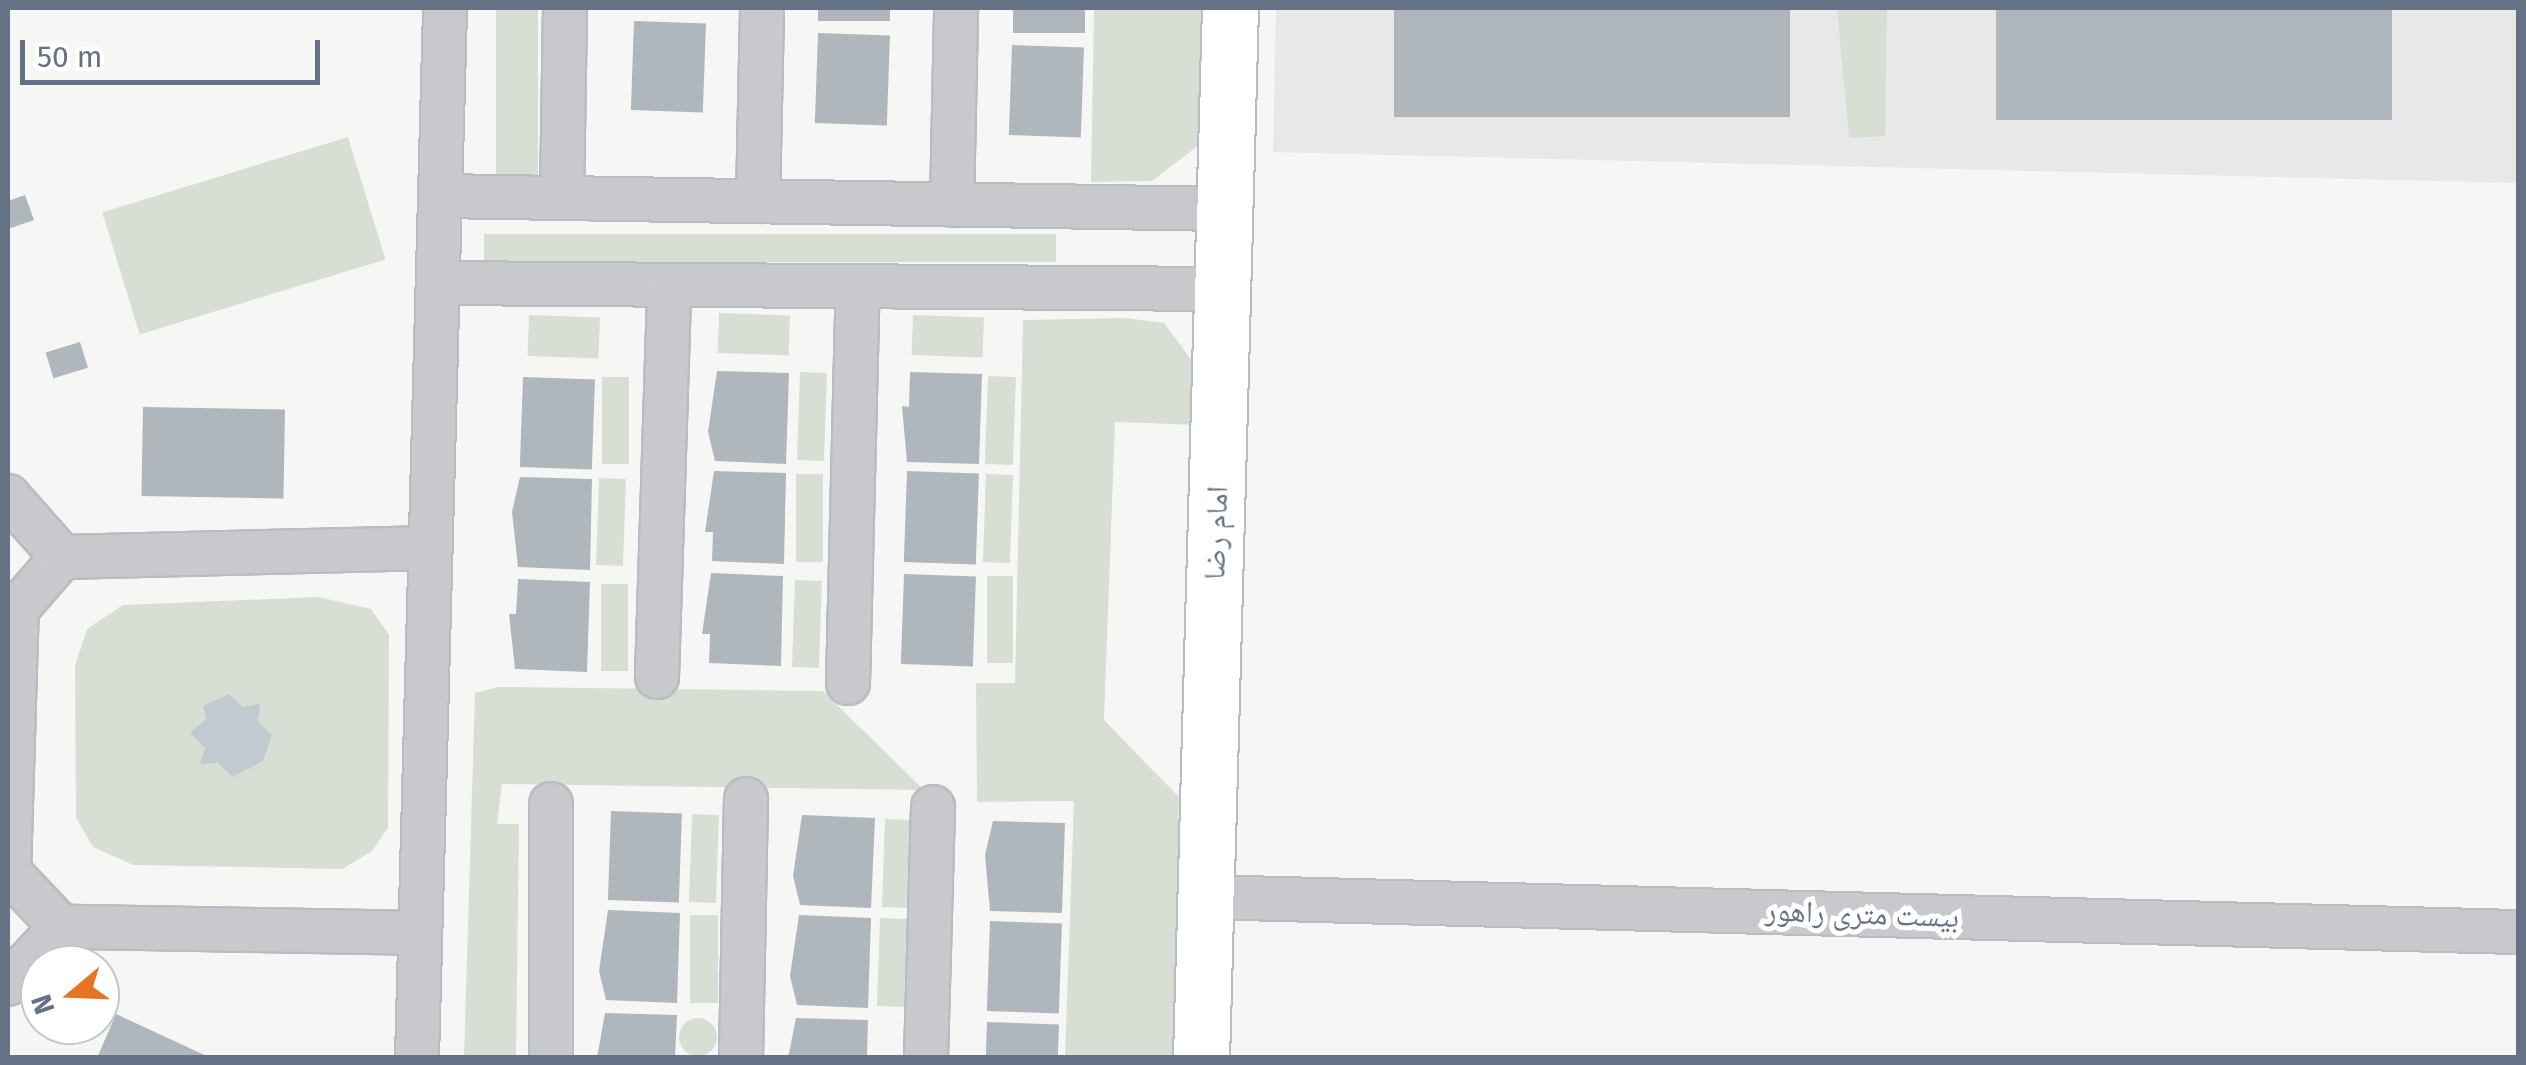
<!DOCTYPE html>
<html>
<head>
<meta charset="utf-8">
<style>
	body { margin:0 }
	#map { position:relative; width:2526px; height:1065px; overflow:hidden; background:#f6f7f4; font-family:"Fira Sans","Noto Naskh Arabic",sans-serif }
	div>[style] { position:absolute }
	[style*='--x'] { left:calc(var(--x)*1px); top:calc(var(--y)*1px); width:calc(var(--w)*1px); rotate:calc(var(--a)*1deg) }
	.built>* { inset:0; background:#e7e8e7 }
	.green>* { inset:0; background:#d7dfd5; transform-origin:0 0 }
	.round { border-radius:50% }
	.water>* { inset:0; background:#c2cad0 }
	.building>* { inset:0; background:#afb6bc; transform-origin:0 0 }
	.roads { filter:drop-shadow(2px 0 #b9bcc2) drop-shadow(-2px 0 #b9bcc2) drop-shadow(0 2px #b9bcc2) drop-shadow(0 -2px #b9bcc2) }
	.street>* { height:42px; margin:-21px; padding:0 21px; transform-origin:21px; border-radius:21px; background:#c7c9cd }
	.secondary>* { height:55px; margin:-27.5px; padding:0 27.5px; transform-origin:27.5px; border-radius:27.5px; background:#fff }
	span { translate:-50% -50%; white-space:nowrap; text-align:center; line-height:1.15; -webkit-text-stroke:10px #fff; paint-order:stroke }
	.street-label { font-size:30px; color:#657286 }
	.frame { position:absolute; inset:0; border:10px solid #657286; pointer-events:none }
	.north { position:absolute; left:20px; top:945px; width:100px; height:100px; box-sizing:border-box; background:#fff; border:2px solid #c1c7cf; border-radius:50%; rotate:251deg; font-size:28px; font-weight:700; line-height:40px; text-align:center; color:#657286 }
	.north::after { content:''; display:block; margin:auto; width:35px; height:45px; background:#e77324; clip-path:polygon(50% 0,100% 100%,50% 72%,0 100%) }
	.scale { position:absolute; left:20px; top:40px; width:300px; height:45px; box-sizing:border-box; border:5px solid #657286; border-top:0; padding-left:12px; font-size:30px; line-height:35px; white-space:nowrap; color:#657286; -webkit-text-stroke:8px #fff; paint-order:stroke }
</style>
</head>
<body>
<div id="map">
	<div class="built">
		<div style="clip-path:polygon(1276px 8px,2518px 8px,2518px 183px,1273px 152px)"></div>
	</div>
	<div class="green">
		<div style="left:496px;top:8px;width:42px;height:171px"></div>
		<div style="clip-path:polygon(1094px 8px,1202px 8px,1199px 145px,1152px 181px,1091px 182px)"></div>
		<div style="clip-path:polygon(1837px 8px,1887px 8px,1885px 136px,1849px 138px)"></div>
		<div style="left:348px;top:137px;width:128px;height:257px;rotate:73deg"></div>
		<div style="left:484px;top:234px;width:572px;height:28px"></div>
		<div style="left:719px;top:313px;width:71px;height:40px;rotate:2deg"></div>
		<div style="left:529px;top:315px;width:71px;height:41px;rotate:2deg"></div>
		<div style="left:913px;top:315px;width:71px;height:40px;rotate:2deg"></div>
		<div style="clip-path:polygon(1125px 318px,1164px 323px,1199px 370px,1201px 425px,1115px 422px,1104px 720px,1179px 797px,1174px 1057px,1065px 1057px,1074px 801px,977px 802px,976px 683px,1015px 683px,1023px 320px)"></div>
		<div style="left:800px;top:372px;width:27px;height:88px;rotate:2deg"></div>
		<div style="left:988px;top:376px;width:28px;height:88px;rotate:2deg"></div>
		<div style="left:602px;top:377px;width:27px;height:87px"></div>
		<div style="left:796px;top:474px;width:27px;height:88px"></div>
		<div style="left:986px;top:474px;width:27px;height:88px;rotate:2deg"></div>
		<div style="left:599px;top:478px;width:27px;height:87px;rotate:2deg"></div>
		<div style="left:987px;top:576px;width:26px;height:87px"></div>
		<div style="left:795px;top:580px;width:27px;height:87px;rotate:2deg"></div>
		<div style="left:601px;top:584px;width:27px;height:87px"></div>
		<div style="clip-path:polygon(318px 597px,371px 609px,389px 635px,388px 828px,372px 851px,342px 869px,133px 865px,93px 847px,76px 818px,75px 665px,87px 629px,123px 605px)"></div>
		<div style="clip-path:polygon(498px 687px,823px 691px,924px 790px,502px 784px,497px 824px,519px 824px,516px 1057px,464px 1058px,475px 693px)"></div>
		<div style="left:692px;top:814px;width:27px;height:88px;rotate:2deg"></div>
		<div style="left:885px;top:819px;width:27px;height:88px;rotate:2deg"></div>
		<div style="left:690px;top:915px;width:28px;height:88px"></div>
		<div style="left:880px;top:918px;width:27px;height:88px;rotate:2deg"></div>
		<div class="round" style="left:679px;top:1018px;width:38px;height:38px"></div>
	</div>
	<div class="water">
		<div style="clip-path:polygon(229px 694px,243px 707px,260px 704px,258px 722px,272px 735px,263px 761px,233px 777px,218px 763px,200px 764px,205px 748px,190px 733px,206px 719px,203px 706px)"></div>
	</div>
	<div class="building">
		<div style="left:818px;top:8px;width:72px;height:13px"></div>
		<div style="left:1013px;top:8px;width:72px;height:25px"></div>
		<div style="left:1394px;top:8px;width:396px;height:109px"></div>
		<div style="left:1996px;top:8px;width:396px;height:112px"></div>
		<div style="left:634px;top:21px;width:72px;height:89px;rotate:2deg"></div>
		<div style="left:818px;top:33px;width:72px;height:90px;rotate:2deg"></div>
		<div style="left:1012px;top:45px;width:72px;height:90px;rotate:2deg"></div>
		<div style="clip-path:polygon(25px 195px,34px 220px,8px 229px,8px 201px)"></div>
		<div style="left:80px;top:342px;width:27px;height:36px;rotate:73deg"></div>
		<div style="clip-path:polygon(717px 371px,789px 373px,786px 464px,715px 461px,708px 432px)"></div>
		<div style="clip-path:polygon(910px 372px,982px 374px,979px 464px,907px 462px,902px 406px,909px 407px)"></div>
		<div style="left:523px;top:377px;width:72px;height:90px;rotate:2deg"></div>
		<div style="left:143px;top:407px;width:142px;height:89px;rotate:1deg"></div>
		<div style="clip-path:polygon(714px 471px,786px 473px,784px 564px,712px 561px,713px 532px,705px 532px)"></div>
		<div style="left:907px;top:471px;width:72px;height:91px;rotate:2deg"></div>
		<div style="clip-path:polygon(520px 477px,592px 479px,590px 570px,518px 567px,512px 512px)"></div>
		<div style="clip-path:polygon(711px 573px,783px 576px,781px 666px,709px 663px,710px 634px,702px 634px)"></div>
		<div style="left:904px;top:574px;width:72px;height:90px;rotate:2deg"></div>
		<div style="clip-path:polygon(518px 579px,590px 582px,587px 672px,515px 669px,509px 614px,516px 614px)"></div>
		<div style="left:611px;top:811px;width:71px;height:89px;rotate:2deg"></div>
		<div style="clip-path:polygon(802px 815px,875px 818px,871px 908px,800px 905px,793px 876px)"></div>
		<div style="clip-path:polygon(993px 821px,1065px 823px,1062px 913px,990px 911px,985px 855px)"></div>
		<div style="clip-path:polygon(608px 910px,680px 913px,677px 1003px,606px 1000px,599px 971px)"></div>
		<div style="clip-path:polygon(799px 915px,871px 918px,868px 1008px,797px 1005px,790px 976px)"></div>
		<div style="left:990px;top:921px;width:72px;height:90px;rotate:2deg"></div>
		<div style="clip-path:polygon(605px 1013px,677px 1015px,675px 1058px,597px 1058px)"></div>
		<div style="clip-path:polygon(116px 1014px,211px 1058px,97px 1058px)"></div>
		<div style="clip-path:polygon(796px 1018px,868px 1020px,867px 1058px,788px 1058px)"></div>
		<div style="left:987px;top:1022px;width:72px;height:36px;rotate:2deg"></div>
	</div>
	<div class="roads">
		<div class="street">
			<div style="--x:440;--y:196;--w:784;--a:0.95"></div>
			<div style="--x:562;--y:198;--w:190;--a:-89.1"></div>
			<div style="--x:758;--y:201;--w:193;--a:-88.8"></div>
			<div style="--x:952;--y:205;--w:197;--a:-88.8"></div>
			<div style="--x:438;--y:283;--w:784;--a:0.44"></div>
			<div style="--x:8;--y:496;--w:81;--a:48.5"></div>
			<div style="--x:657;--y:677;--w:392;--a:-88.2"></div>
			<div style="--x:848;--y:683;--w:396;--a:-88.6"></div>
			<div style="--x:1205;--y:897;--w:1313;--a:1.53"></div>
			<div style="--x:420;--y:933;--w:359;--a:-179"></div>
			<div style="--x:61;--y:927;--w:76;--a:-133.4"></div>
			<div style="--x:9;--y:872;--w:263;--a:-88.3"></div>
			<div style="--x:17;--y:609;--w:69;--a:-49.1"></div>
			<div style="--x:62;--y:557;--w:368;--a:-1.4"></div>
			<div style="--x:8;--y:984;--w:78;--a:-47.1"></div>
			<div style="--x:417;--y:1058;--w:1050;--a:-88.47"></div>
			<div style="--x:551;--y:1058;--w:254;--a:-90"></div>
			<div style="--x:741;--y:1058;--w:259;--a:-88.9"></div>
			<div style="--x:926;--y:1058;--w:251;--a:-88.4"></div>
		</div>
		<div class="secondary">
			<div style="--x:1201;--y:1058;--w:1050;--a:-88.42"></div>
		</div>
	</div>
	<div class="street-label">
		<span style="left:1216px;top:533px;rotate:-88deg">امام رضا</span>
		<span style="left:1862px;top:914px;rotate:2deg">بیست متری راهور</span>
	</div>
	<div class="frame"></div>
	<div class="north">N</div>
	<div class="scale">50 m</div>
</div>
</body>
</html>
